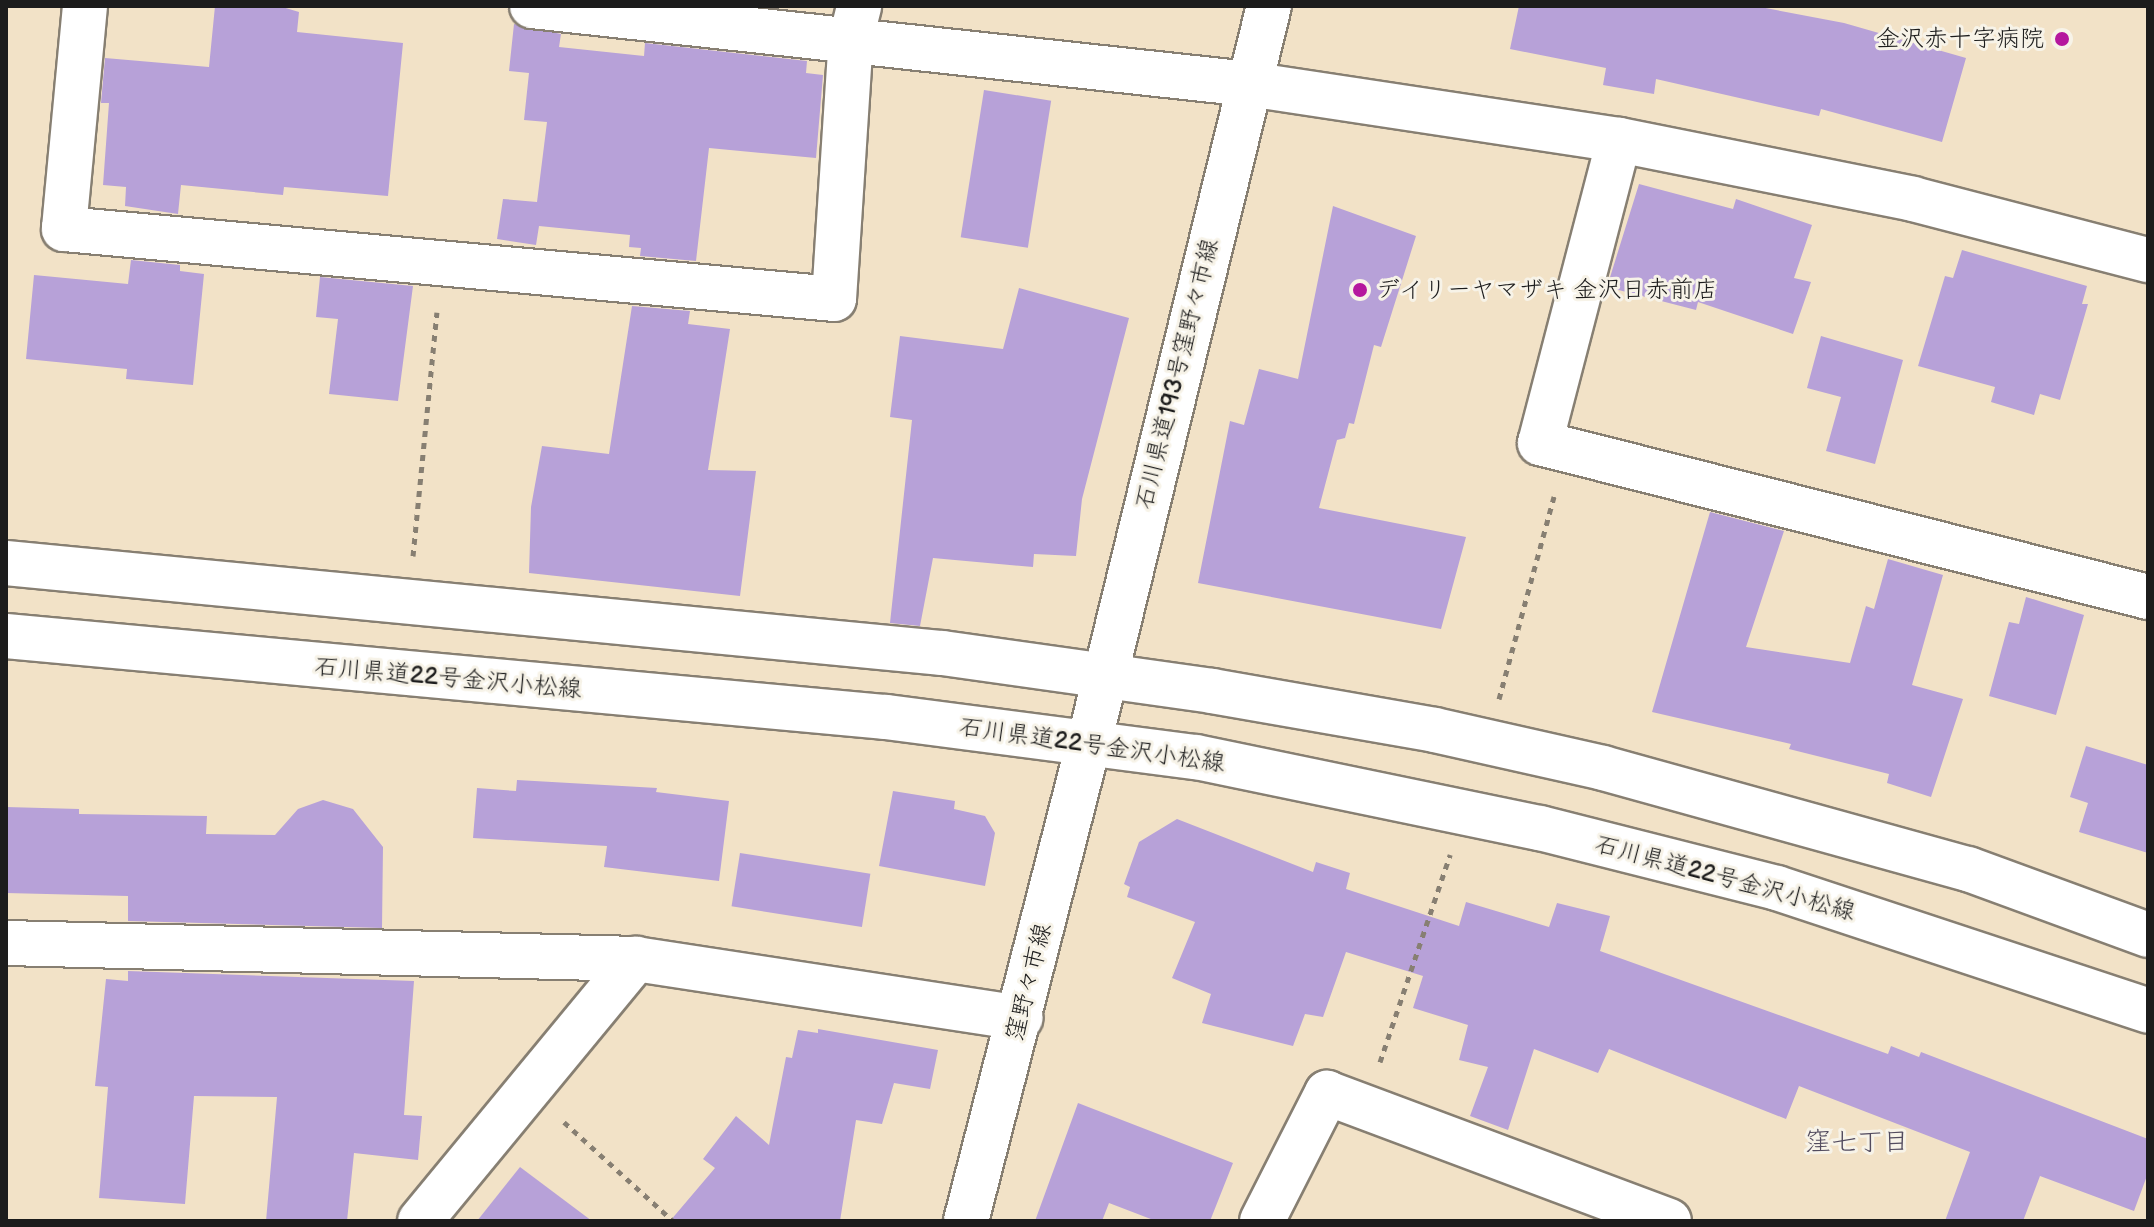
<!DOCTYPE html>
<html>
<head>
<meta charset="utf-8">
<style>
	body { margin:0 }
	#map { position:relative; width:2154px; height:1227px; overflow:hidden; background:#f2e2c7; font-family:"Balsamiq Sans","Klee One",sans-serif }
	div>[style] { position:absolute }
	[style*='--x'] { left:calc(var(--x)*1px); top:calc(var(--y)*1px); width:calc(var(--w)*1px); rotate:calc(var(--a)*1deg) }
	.building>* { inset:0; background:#b7a1d8; transform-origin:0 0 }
	.path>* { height:5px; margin-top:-2.5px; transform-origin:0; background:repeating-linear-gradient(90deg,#877f72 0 6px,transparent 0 12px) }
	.roads { filter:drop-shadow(2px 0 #877f72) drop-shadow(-2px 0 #877f72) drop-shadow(0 2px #877f72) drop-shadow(0 -2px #877f72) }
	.minor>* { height:44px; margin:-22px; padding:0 22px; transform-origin:22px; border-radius:22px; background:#fff }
	.major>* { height:44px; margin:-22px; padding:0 22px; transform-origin:22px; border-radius:22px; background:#fff }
	.dots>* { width:22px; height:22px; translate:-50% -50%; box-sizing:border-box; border:4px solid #f7f3e8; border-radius:50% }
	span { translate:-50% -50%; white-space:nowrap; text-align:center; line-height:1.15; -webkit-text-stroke:6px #f7f3e8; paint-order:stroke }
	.poi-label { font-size:24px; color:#1c1c1c }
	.right { translate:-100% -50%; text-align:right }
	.left { translate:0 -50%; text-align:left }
	.street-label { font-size:24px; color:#1c1c1c }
	.neighbourhood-label { font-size:26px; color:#524b5e }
	.frame { position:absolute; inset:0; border:8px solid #1c1c1c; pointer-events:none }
</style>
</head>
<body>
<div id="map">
	<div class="building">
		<div style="clip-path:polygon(215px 6px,279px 6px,299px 12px,297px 32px,403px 43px,388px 196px,284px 187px,283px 195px,181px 185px,178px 214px,125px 206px,126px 187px,103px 185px,109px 103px,101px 103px,105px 58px,209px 67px)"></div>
		<div style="clip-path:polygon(1519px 6px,1755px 6px,1844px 23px,1966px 58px,1942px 142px,1821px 109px,1819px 116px,1656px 79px,1654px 94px,1603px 85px,1606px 68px,1510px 49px)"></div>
		<div style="clip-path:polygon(514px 24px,561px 34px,559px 47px,644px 56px,645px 43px,807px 61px,806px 73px,823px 75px,816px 158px,709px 148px,696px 261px,640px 256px,641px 248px,629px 247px,630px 235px,539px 226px,536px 245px,497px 239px,503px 199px,537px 202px,547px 122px,524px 120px,529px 73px,509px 71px)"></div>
		<div style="left:984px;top:90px;width:68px;height:149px;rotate:9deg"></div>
		<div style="clip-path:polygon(1639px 184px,1733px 209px,1736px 199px,1812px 225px,1794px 278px,1811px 282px,1793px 334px,1698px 302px,1696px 310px,1607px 287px)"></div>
		<div style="clip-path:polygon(1333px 206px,1416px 236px,1381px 347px,1374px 345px,1354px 424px,1349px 423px,1345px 438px,1337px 440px,1319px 508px,1466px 537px,1441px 629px,1198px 583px,1230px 421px,1244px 425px,1259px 369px,1298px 379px)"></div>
		<div style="clip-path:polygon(1962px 250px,2087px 286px,2082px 304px,2088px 304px,2060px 400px,2040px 394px,2034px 415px,1991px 402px,1995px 387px,1918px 366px,1945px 276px,1953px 278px)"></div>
		<div style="clip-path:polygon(131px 260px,180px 265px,180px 271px,204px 274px,193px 385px,126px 379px,127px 369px,26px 359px,34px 275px,128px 284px)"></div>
		<div style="clip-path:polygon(320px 277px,413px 286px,398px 401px,329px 394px,338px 319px,316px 317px)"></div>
		<div style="clip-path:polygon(1019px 288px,1129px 318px,1082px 499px,1076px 556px,1034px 554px,1033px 567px,933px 558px,920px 626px,890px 623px,912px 420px,890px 417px,900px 336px,1003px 349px)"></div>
		<div style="clip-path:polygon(632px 306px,690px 311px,688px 324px,730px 329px,708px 470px,756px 471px,740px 596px,529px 573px,531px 507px,542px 446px,609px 454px)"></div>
		<div style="clip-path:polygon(1821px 336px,1903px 360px,1875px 464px,1826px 451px,1841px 397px,1807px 388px)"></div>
		<div style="clip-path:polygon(1710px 512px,1784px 531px,1746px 647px,1850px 663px,1866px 606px,1874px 609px,1888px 559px,1943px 575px,1912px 685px,1963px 699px,1931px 797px,1887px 783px,1889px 774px,1789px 749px,1791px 744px,1652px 712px)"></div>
		<div style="clip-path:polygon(2026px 597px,2084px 615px,2056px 715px,1989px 696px,2009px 622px,2019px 624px)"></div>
		<div style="clip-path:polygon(2086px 746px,2148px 765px,2148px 853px,2079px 832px,2088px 803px,2070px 797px)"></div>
		<div style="clip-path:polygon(517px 780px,657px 788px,656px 792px,729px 801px,719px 881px,604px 867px,607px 846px,473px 838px,477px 788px,516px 791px)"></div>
		<div style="clip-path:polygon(893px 791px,955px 801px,954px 809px,985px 816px,995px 833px,985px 886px,879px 866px)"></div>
		<div style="clip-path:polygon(323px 800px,353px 809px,383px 847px,382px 928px,128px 921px,128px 896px,6px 893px,6px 807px,79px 809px,79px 814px,207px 816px,206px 834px,275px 835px,298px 809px)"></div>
		<div style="clip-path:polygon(1177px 819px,1313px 872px,1316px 862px,1350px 873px,1346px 889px,1459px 926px,1466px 902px,1549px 927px,1557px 903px,1610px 916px,1600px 951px,1888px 1054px,1891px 1046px,1919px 1057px,1921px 1052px,2148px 1139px,2148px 1173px,2134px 1211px,2040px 1176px,2023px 1221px,1945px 1221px,1970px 1152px,1799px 1086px,1786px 1119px,1609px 1049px,1598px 1073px,1534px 1049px,1508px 1130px,1470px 1116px,1488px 1067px,1459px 1060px,1468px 1025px,1413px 1008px,1423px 976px,1346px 952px,1323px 1017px,1305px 1014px,1293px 1046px,1202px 1023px,1211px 994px,1172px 978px,1195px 922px,1127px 897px,1130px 887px,1124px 884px,1139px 842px)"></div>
		<div style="left:740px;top:853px;width:132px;height:54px;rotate:9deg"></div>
		<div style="clip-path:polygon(128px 971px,414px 981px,404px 1115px,422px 1116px,418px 1160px,354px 1153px,347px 1221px,266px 1221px,277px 1097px,194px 1096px,185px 1204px,99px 1198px,108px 1087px,95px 1086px,106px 979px,128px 981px)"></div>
		<div style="clip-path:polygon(818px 1029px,938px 1050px,930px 1089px,894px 1083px,882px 1124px,856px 1120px,840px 1221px,670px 1221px,715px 1168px,703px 1159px,736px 1116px,769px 1145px,786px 1057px,792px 1058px,798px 1030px,818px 1033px)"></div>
		<div style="clip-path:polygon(1078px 1103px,1233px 1163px,1210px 1221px,1156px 1221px,1109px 1203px,1102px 1221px,1035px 1221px)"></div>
		<div style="clip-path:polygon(520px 1167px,592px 1221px,477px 1221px)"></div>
	</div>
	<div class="path">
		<div style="--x:413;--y:556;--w:245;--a:-84.4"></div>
		<div style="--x:1499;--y:699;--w:210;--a:-74.8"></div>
		<div style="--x:1380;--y:1062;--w:219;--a:-71.3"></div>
		<div style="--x:564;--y:1122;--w:147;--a:42.2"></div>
	</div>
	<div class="roads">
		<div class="minor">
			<div style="--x:85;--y:6;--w:224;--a:95.4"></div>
			<div style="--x:64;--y:229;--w:773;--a:5.19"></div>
			<div style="--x:834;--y:299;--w:261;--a:-86.3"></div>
			<div style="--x:851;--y:39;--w:34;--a:-76"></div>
			<div style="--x:532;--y:6;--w:721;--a:6.21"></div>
			<div style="--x:1249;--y:84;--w:374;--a:8.6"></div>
			<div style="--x:1619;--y:140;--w:300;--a:11.3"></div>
			<div style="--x:1913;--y:199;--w:243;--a:14.6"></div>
			<div style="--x:1619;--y:140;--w:313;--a:104.6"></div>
			<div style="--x:1540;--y:443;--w:627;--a:14.21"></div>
			<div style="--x:6;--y:943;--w:630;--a:1.45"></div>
			<div style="--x:636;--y:959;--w:389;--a:8.7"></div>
			<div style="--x:420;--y:1221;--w:340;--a:-50.5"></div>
			<div style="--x:1262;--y:1221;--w:144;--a:-63.1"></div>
			<div style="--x:1327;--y:1093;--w:365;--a:20.5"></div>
		</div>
		<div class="major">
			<div style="--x:6;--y:563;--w:941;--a:5.49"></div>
			<div style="--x:943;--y:653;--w:272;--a:8"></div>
			<div style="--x:1212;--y:691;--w:226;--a:9.9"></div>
			<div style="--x:1435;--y:730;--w:172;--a:12.7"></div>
			<div style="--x:1603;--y:768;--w:379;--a:15.5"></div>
			<div style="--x:1968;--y:869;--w:192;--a:20.1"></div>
			<div style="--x:6;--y:636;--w:884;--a:5.26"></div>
			<div style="--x:886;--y:717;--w:313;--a:7.4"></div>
			<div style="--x:1196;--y:757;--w:351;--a:11.7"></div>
			<div style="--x:1540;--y:828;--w:244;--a:14.2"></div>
			<div style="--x:1777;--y:888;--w:391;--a:18.3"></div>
			<div style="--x:966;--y:1221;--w:494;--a:-75.6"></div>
			<div style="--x:1089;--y:743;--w:759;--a:-76.28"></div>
		</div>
	</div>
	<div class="dots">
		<div style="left:2062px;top:39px;background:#b5179e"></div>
		<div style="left:1360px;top:290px;background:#b5179e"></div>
	</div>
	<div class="poi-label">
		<span class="right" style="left:2044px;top:39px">金沢赤十字病院</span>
		<span class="left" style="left:1376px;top:290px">デイリーヤマザキ 金沢日赤前店</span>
	</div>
	<div class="street-label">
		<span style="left:1177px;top:374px;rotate:-76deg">石川県道193号窪野々市線</span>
		<span style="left:448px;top:678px;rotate:5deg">石川県道22号金沢小松線</span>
		<span style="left:1092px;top:745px;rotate:8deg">石川県道22号金沢小松線</span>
		<span style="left:1725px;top:878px;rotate:15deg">石川県道22号金沢小松線</span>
		<span style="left:1029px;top:982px;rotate:-76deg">窪野々市線</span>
	</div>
	<div class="neighbourhood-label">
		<span style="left:1857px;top:1143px">窪七丁目</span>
	</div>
	<div class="frame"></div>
</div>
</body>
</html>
